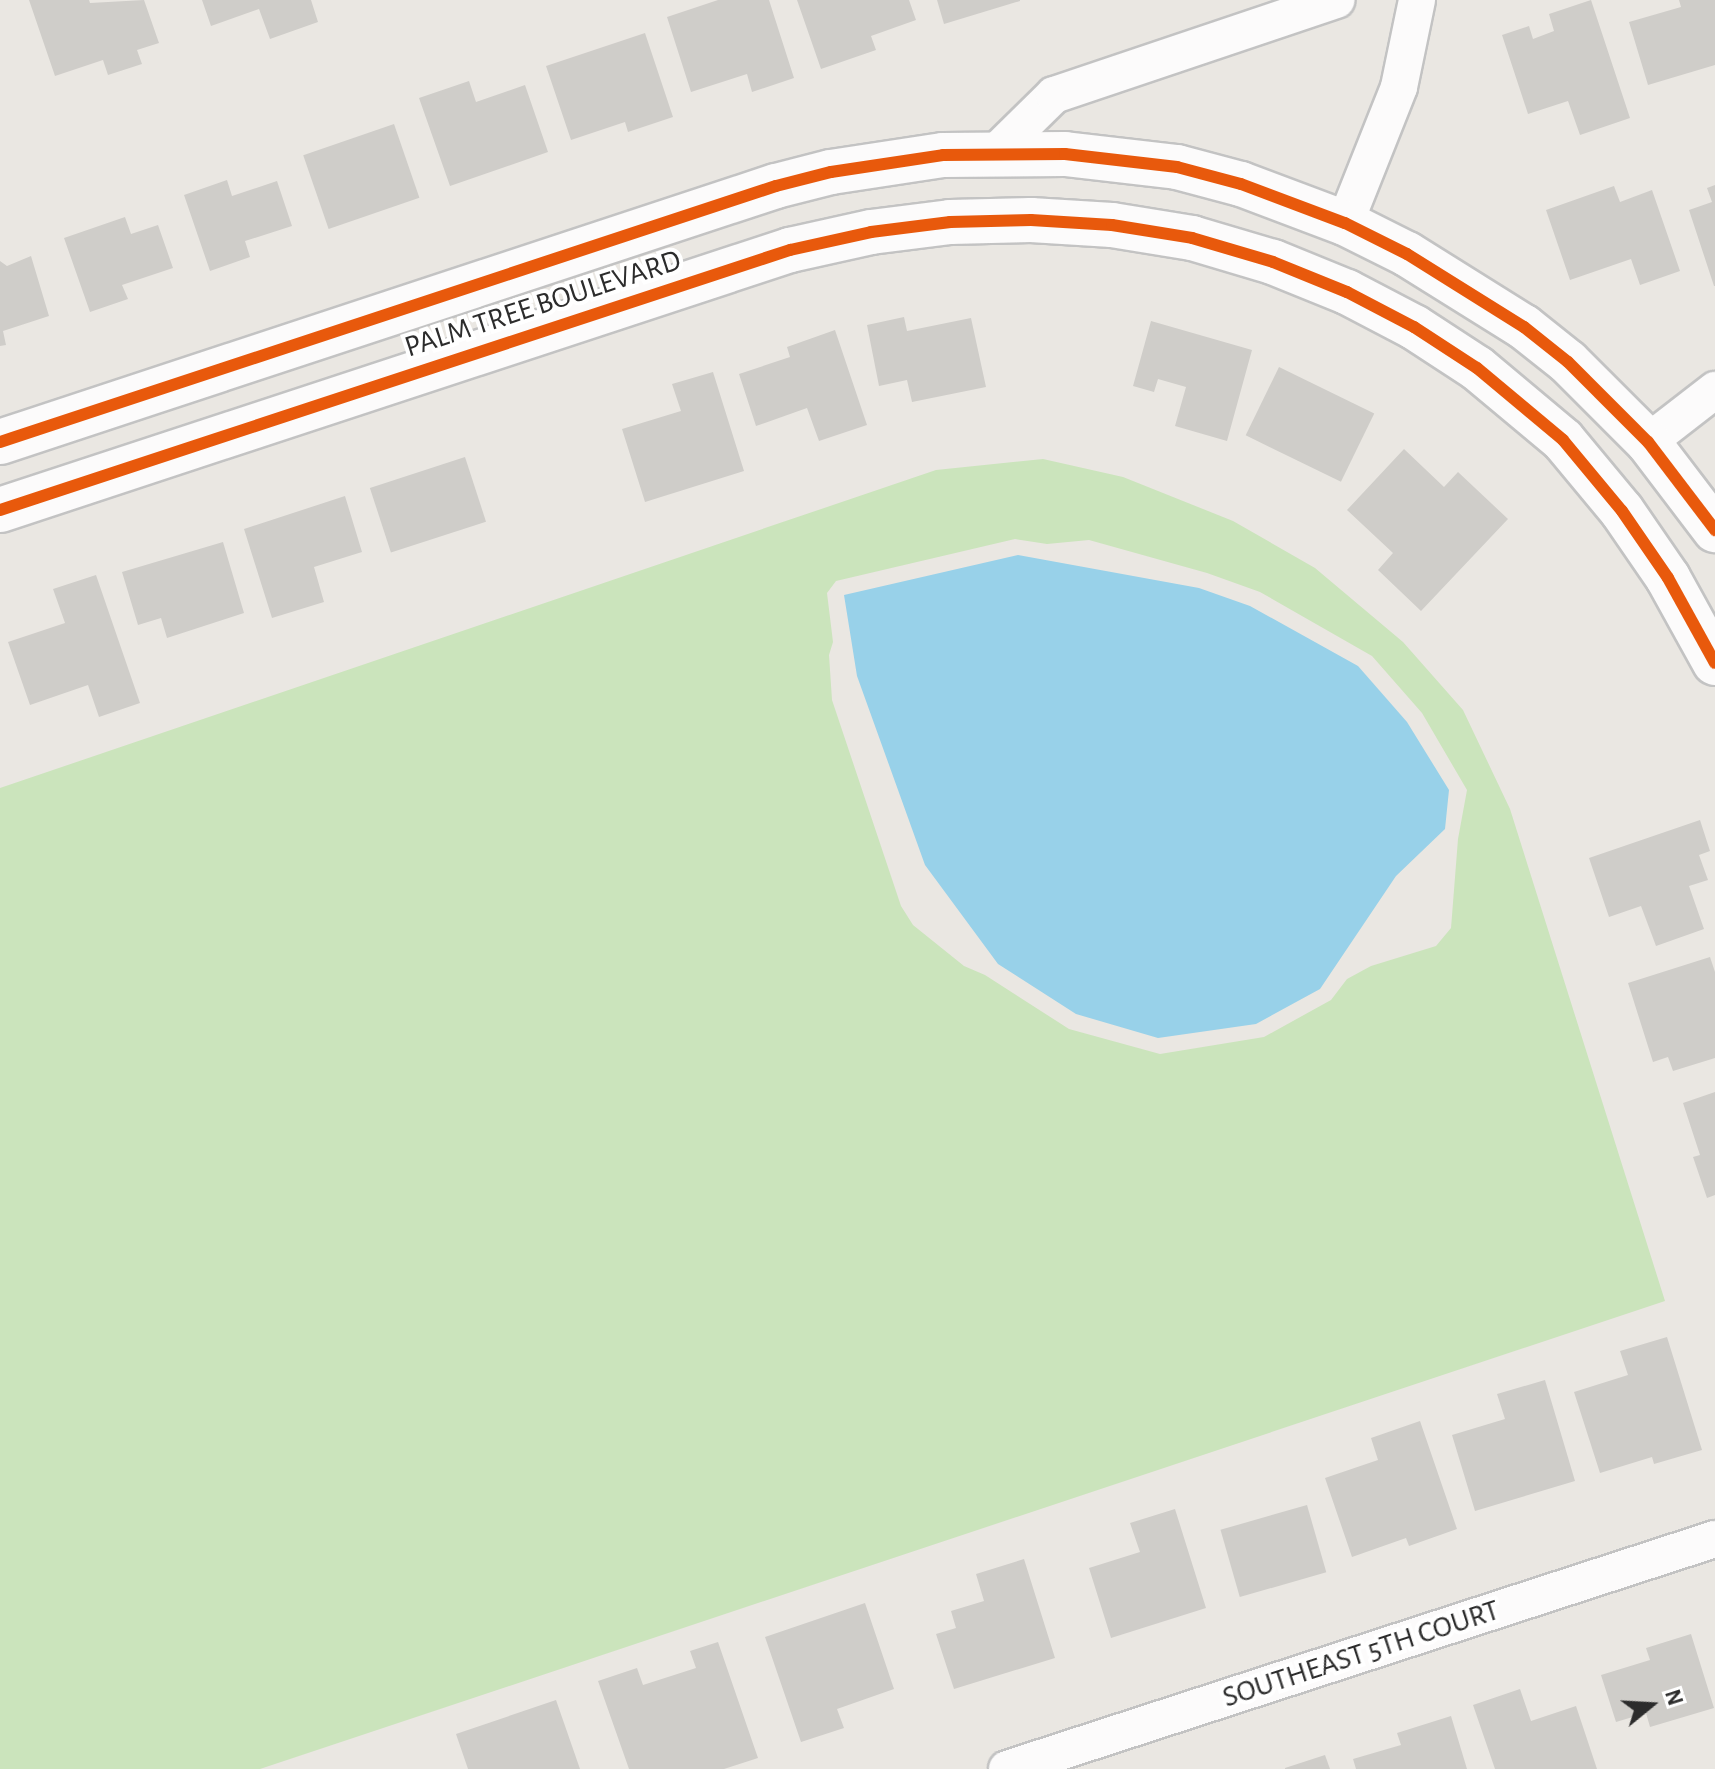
<!DOCTYPE html>
<html>
<head>
<meta charset="utf-8">
<style>
	body { margin:0 }
	#map { position:relative; width:1715px; height:1769px; overflow:hidden; background:#eae7e2; font-family:"Alegreya Sans",sans-serif }
	div>[style] { position:absolute }
	[style*='--x'] { left:calc(var(--x)*1px); top:calc(var(--y)*1px); width:calc(var(--w)*1px); rotate:calc(var(--a)*1deg) }
	.green>* { inset:0; background:#cbe4bc }
	.water>* { inset:0; background:#98d1e9 }
	.building>* { inset:0; background:#cfcdc9; transform-origin:0 0 }
	.roads { filter:drop-shadow(2px 0 #c3c3c3) drop-shadow(-2px 0 #c3c3c3) drop-shadow(0 2px #c3c3c3) drop-shadow(0 -2px #c3c3c3) }
	.minor>* { height:36px; margin:-18px; padding:0 18px; transform-origin:18px; border-radius:18px; background:#fcfbfb }
	.tertiary>* { height:44px; margin:-22px; padding:0 22px; transform-origin:22px; border-radius:22px; background:#fcfbfb }
	.cycleway>* { height:12px; margin:-6px; padding:0 6px; transform-origin:6px; border-radius:6px; background:#e8590c }
	span { translate:-50% -50%; white-space:nowrap; text-align:center; line-height:1.15; -webkit-text-stroke:8px #fff; paint-order:stroke }
	.street-label { font-size:30px; color:#2c2c2c }
	.north { position:absolute; left:1611px; top:1665px; width:80px; height:80px; -webkit-text-stroke:6px #fff; paint-order:stroke; rotate:72deg; font-size:22px; font-weight:700; line-height:32px; text-align:center; color:#2c2c2c }
	.north::after { content:''; display:block; margin:auto; width:28px; height:36px; background:#2c2c2c; clip-path:polygon(50% 0,100% 100%,50% 72%,0 100%) }
</style>
</head>
<body>
<div id="map">
	<div class="green">
		<div style="clip-path:polygon(evenodd,1043px 459px,1123px 477px,1233px 521px,1315px 568px,1403px 642px,1463px 710px,1510px 809px,1665px 1301px,260px 1769px,0 1769px,0 788px,936px 470px,1043px 459px,1015px 539px,1047px 544px,1089px 540px,1207px 573px,1260px 592px,1372px 656px,1422px 713px,1467px 790px,1458px 839px,1451px 928px,1436px 946px,1371px 966px,1347px 979px,1331px 1000px,1264px 1037px,1160px 1054px,1069px 1029px,985px 975px,964px 966px,913px 925px,901px 906px,832px 700px,829px 655px,833px 642px,827px 593px,836px 581px,1015px 539px)"></div>
	</div>
	<div class="water">
		<div style="clip-path:polygon(1018px 555px,1199px 588px,1250px 606px,1358px 666px,1407px 722px,1449px 790px,1445px 829px,1396px 876px,1320px 989px,1256px 1024px,1158px 1038px,1076px 1014px,998px 964px,925px 865px,857px 676px,844px 595px)"></div>
	</div>
	<div class="building">
		<div style="clip-path:polygon(29px 0,89px 0,90px 3px,144px 0,159px 43px,137px 50px,142px 64px,108px 75px,103px 60px,55px 76px)"></div>
		<div style="clip-path:polygon(202px 0,311px 0,318px 22px,270px 39px,259px 9px,211px 26px)"></div>
		<div style="clip-path:polygon(718px 0,769px 0,794px 78px,752px 92px,747px 74px,691px 92px,667px 17px)"></div>
		<div style="clip-path:polygon(797px 0,909px 0,916px 20px,871px 36px,876px 50px,821px 69px)"></div>
		<div style="clip-path:polygon(937px 0,1020px 0,1020px 1px,944px 24px)"></div>
		<div style="clip-path:polygon(1591px 0,1630px 118px,1580px 135px,1568px 101px,1528px 114px,1502px 35px,1529px 26px,1533px 39px,1554px 31px,1549px 14px)"></div>
		<div style="clip-path:polygon(1679px 0,1715px 0,1715px 65px,1648px 85px,1629px 22px,1681px 7px)"></div>
		<div style="clip-path:polygon(645px 33px,673px 117px,628px 132px,625px 122px,571px 140px,546px 66px)"></div>
		<div style="clip-path:polygon(469px 81px,476px 102px,525px 85px,548px 152px,450px 186px,419px 98px)"></div>
		<div style="left:394px;top:124px;width:78px;height:96px;rotate:71deg"></div>
		<div style="clip-path:polygon(227px 180px,232px 196px,277px 181px,292px 226px,245px 241px,250px 257px,210px 271px,184px 195px)"></div>
		<div style="clip-path:polygon(1715px 185px,1715px 286px,1714px 286px,1689px 210px,1712px 202px,1707px 188px)"></div>
		<div style="clip-path:polygon(1614px 186px,1620px 202px,1652px 190px,1680px 271px,1640px 285px,1631px 259px,1570px 280px,1546px 210px)"></div>
		<div style="clip-path:polygon(125px 217px,131px 234px,158px 225px,173px 268px,122px 285px,128px 299px,90px 312px,64px 238px)"></div>
		<div style="clip-path:polygon(31px 256px,49px 316px,3px 331px,6px 345px,0 346px,0 261px,7px 266px)"></div>
		<div style="clip-path:polygon(904px 317px,907px 331px,971px 318px,986px 387px,912px 402px,907px 380px,879px 386px,867px 325px)"></div>
		<div style="clip-path:polygon(1151px 321px,1252px 350px,1227px 441px,1175px 426px,1186px 387px,1158px 379px,1154px 392px,1133px 386px)"></div>
		<div style="clip-path:polygon(835px 330px,867px 425px,819px 441px,807px 408px,756px 426px,739px 374px,790px 357px,787px 347px)"></div>
		<div style="left:1279px;top:367px;width:106px;height:76px;rotate:26deg"></div>
		<div style="clip-path:polygon(713px 372px,744px 471px,645px 502px,622px 429px,681px 411px,672px 384px)"></div>
		<div style="clip-path:polygon(1404px 449px,1444px 487px,1458px 472px,1508px 519px,1421px 611px,1378px 570px,1393px 553px,1347px 510px)"></div>
		<div style="left:465px;top:457px;width:68px;height:100px;rotate:72deg"></div>
		<div style="clip-path:polygon(345px 496px,362px 552px,314px 567px,324px 602px,272px 618px,244px 529px)"></div>
		<div style="clip-path:polygon(223px 542px,244px 613px,167px 638px,161px 618px,138px 625px,122px 572px)"></div>
		<div style="clip-path:polygon(96px 575px,140px 703px,99px 717px,88px 685px,30px 705px,8px 642px,65px 623px,53px 589px)"></div>
		<div style="clip-path:polygon(1700px 820px,1710px 851px,1699px 855px,1708px 880px,1689px 886px,1704px 929px,1656px 946px,1641px 906px,1609px 917px,1589px 858px)"></div>
		<div style="clip-path:polygon(1710px 957px,1715px 972px,1715px 1058px,1673px 1071px,1668px 1057px,1653px 1062px,1628px 983px)"></div>
		<div style="clip-path:polygon(1715px 1092px,1715px 1195px,1707px 1198px,1693px 1157px,1700px 1155px,1683px 1103px)"></div>
		<div style="clip-path:polygon(1667px 1337px,1702px 1450px,1654px 1464px,1652px 1457px,1600px 1473px,1574px 1392px,1628px 1375px,1620px 1351px)"></div>
		<div style="clip-path:polygon(1545px 1380px,1575px 1481px,1475px 1511px,1452px 1435px,1505px 1419px,1497px 1394px)"></div>
		<div style="clip-path:polygon(1420px 1421px,1457px 1529px,1409px 1546px,1406px 1538px,1352px 1557px,1325px 1478px,1378px 1460px,1371px 1438px)"></div>
		<div style="left:1307px;top:1505px;width:70px;height:90px;rotate:74deg"></div>
		<div style="clip-path:polygon(1175px 1509px,1206px 1608px,1111px 1638px,1089px 1568px,1140px 1552px,1130px 1523px)"></div>
		<div style="clip-path:polygon(1024px 1559px,1055px 1658px,954px 1689px,936px 1634px,956px 1628px,951px 1611px,984px 1601px,976px 1574px)"></div>
		<div style="clip-path:polygon(865px 1603px,894px 1689px,837px 1709px,844px 1728px,801px 1742px,765px 1637px)"></div>
		<div style="clip-path:polygon(1691px 1634px,1714px 1708px,1650px 1727px,1646px 1713px,1616px 1722px,1601px 1675px,1650px 1660px,1646px 1648px)"></div>
		<div style="clip-path:polygon(718px 1642px,758px 1758px,724px 1769px,629px 1769px,598px 1681px,637px 1668px,643px 1685px,696px 1668px,690px 1651px)"></div>
		<div style="clip-path:polygon(1520px 1689px,1531px 1721px,1576px 1706px,1597px 1769px,1495px 1769px,1473px 1705px)"></div>
		<div style="clip-path:polygon(556px 1700px,580px 1769px,468px 1769px,456px 1734px)"></div>
		<div style="clip-path:polygon(1451px 1716px,1467px 1769px,1356px 1769px,1353px 1759px,1401px 1745px,1397px 1733px)"></div>
		<div style="clip-path:polygon(1325px 1755px,1330px 1769px,1285px 1769px,1285px 1768px)"></div>
	</div>
	<div class="roads">
		<div class="minor">
			<div style="--x:996;--y:152;--w:81;--a:-44.5"></div>
			<div style="--x:1054;--y:95;--w:298;--a:-18.6"></div>
			<div style="--x:1345;--y:223;--w:146;--a:-68.3"></div>
			<div style="--x:1399;--y:87;--w:89;--a:-78.3"></div>
			<div style="--x:1648;--y:442;--w:85;--a:-37.8"></div>
			<div style="--x:1007;--y:1769;--w:744;--a:-18"></div>
		</div>
		<div class="tertiary">
			<div style="--x:0;--y:442;--w:817;--a:-18.26"></div>
			<div style="--x:776;--y:186;--w:57;--a:-14.3"></div>
			<div style="--x:831;--y:172;--w:113;--a:-8.6"></div>
			<div style="--x:943;--y:155;--w:122;--a:-0.5"></div>
			<div style="--x:1065;--y:154;--w:113;--a:6.6"></div>
			<div style="--x:1177;--y:167;--w:66;--a:14.9"></div>
			<div style="--x:1241;--y:184;--w:111;--a:20.6"></div>
			<div style="--x:1345;--y:223;--w:69;--a:26.6"></div>
			<div style="--x:1407;--y:254;--w:138;--a:32"></div>
			<div style="--x:1524;--y:327;--w:56;--a:38.5"></div>
			<div style="--x:1568;--y:362;--w:113;--a:45"></div>
			<div style="--x:1648;--y:442;--w:111;--a:52.7"></div>
			<div style="--x:0;--y:510;--w:832;--a:-18.22"></div>
			<div style="--x:790;--y:250;--w:83;--a:-12.5"></div>
			<div style="--x:871;--y:232;--w:80;--a:-7.2"></div>
			<div style="--x:950;--y:222;--w:81;--a:-1.4"></div>
			<div style="--x:1031;--y:220;--w:81;--a:3.5"></div>
			<div style="--x:1112;--y:225;--w:81;--a:9.2"></div>
			<div style="--x:1192;--y:238;--w:84;--a:16.5"></div>
			<div style="--x:1273;--y:262;--w:80;--a:22.1"></div>
			<div style="--x:1347;--y:292;--w:76;--a:27.6"></div>
			<div style="--x:1414;--y:327;--w:75;--a:33.1"></div>
			<div style="--x:1477;--y:368;--w:112;--a:39.9"></div>
			<div style="--x:1563;--y:440;--w:92;--a:50.3"></div>
			<div style="--x:1622;--y:511;--w:81;--a:55.5"></div>
			<div style="--x:1668;--y:578;--w:97;--a:61.1"></div>
		</div>
	</div>
	<div class="cycleway">
		<div style="--x:0;--y:442;--w:817;--a:-18.26"></div>
		<div style="--x:776;--y:186;--w:57;--a:-14.3"></div>
		<div style="--x:831;--y:172;--w:113;--a:-8.6"></div>
		<div style="--x:943;--y:155;--w:122;--a:-0.5"></div>
		<div style="--x:1065;--y:154;--w:113;--a:6.6"></div>
		<div style="--x:1177;--y:167;--w:66;--a:14.9"></div>
		<div style="--x:1241;--y:184;--w:111;--a:20.6"></div>
		<div style="--x:1345;--y:223;--w:69;--a:26.6"></div>
		<div style="--x:1407;--y:254;--w:138;--a:32"></div>
		<div style="--x:1524;--y:327;--w:56;--a:38.5"></div>
		<div style="--x:1568;--y:362;--w:113;--a:45"></div>
		<div style="--x:1648;--y:442;--w:111;--a:52.7"></div>
		<div style="--x:0;--y:510;--w:832;--a:-18.22"></div>
		<div style="--x:790;--y:250;--w:83;--a:-12.5"></div>
		<div style="--x:871;--y:232;--w:80;--a:-7.2"></div>
		<div style="--x:950;--y:222;--w:81;--a:-1.4"></div>
		<div style="--x:1031;--y:220;--w:81;--a:3.5"></div>
		<div style="--x:1112;--y:225;--w:81;--a:9.2"></div>
		<div style="--x:1192;--y:238;--w:84;--a:16.5"></div>
		<div style="--x:1273;--y:262;--w:80;--a:22.1"></div>
		<div style="--x:1347;--y:292;--w:76;--a:27.6"></div>
		<div style="--x:1414;--y:327;--w:75;--a:33.1"></div>
		<div style="--x:1477;--y:368;--w:112;--a:39.9"></div>
		<div style="--x:1563;--y:440;--w:92;--a:50.3"></div>
		<div style="--x:1622;--y:511;--w:81;--a:55.5"></div>
		<div style="--x:1668;--y:578;--w:97;--a:61.1"></div>
	</div>
	<div class="street-label">
		<span style="left:543px;top:304px;rotate:-18deg">PALM TREE BOULEVARD</span>
		<span style="left:1361px;top:1654px;rotate:-18deg">SOUTHEAST 5TH COURT</span>
	</div>
	<div class="north">N</div>
</div>
</body>
</html>
